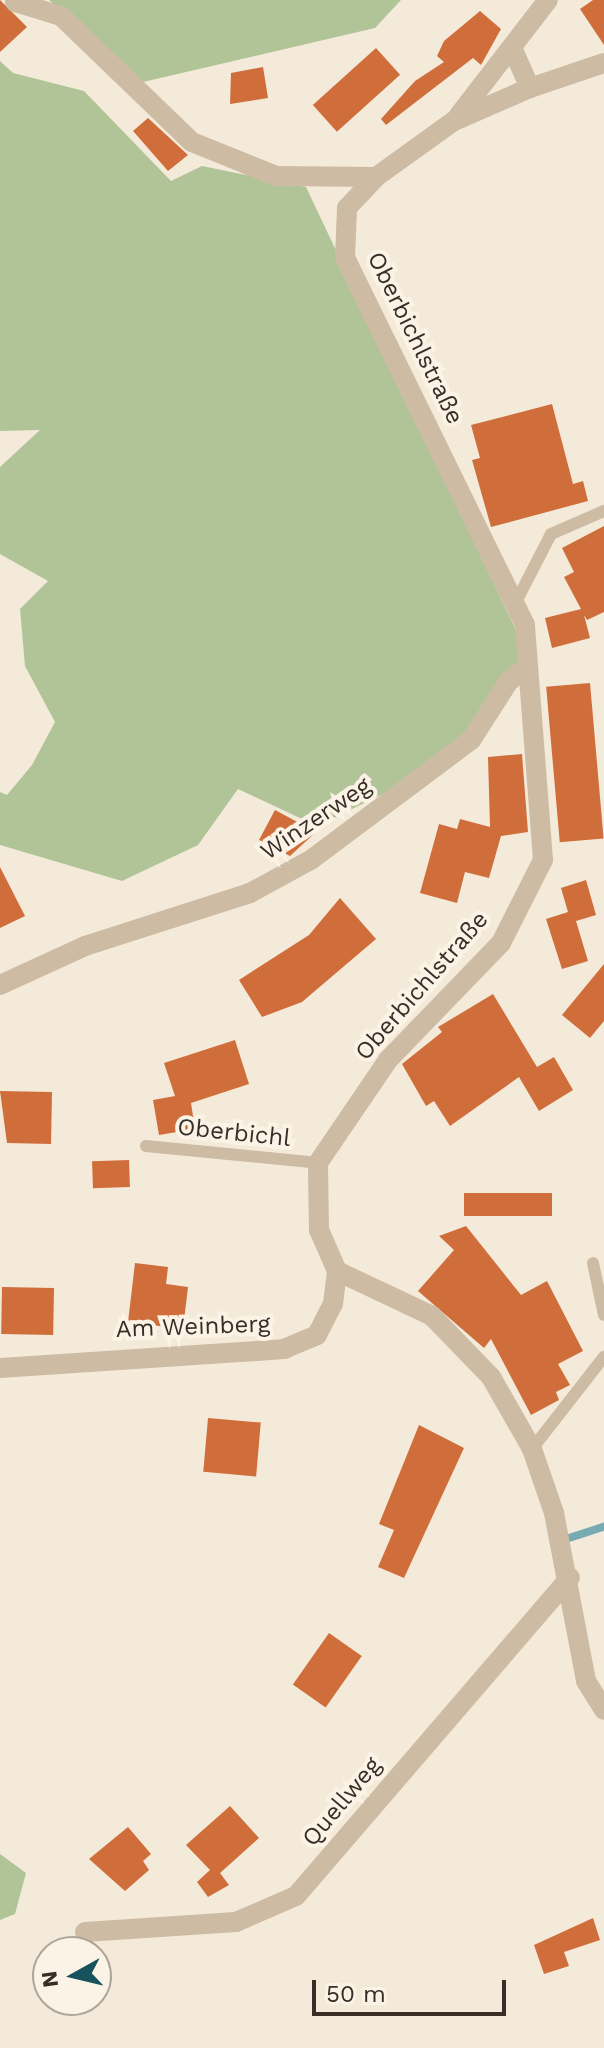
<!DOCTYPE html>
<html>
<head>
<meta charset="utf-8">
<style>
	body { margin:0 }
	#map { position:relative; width:604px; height:2048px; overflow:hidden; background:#f4eada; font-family:"Work Sans",sans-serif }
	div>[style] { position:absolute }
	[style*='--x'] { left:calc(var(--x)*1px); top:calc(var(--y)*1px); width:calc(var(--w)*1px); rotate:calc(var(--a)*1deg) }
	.green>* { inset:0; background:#b1c498 }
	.stream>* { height:8px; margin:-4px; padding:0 4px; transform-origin:4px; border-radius:4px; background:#76abb3 }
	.building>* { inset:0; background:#d06e3b; transform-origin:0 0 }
	.service>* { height:12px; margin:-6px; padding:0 6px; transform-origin:6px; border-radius:6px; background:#cdbba4 }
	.minor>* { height:20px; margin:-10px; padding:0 10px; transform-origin:10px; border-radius:10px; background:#cdbba4 }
	.tertiary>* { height:20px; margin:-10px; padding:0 10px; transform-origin:10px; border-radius:10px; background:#cdbba4 }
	span { translate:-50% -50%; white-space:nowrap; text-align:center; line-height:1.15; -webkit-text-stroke:8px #fbf4e6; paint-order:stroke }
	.street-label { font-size:24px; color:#382e27 }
	.north { position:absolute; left:32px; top:1936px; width:80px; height:80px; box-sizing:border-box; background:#fbf4e6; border:2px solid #ada59a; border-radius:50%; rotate:262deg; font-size:22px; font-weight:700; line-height:32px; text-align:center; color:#382e27 }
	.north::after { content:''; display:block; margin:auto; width:28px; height:36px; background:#18525d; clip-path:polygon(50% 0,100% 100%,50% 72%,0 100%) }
	.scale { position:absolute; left:312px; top:1980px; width:194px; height:36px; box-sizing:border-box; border:4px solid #382e27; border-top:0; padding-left:10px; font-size:24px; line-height:28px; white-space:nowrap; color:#382e27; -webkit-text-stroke:6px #fbf4e6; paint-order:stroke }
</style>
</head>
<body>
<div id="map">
	<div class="green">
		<div style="clip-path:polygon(49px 0,401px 0,375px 28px,143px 82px)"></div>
		<div style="clip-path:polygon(0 61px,13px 73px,84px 91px,171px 181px,202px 166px,306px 187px,522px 643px,529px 671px,467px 753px,317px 826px,238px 789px,198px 845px,122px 881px,0 845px,0 792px,7px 795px,32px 765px,55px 722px,25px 666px,20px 609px,48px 581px,0 554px,0 467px,40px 430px,0 431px)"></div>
		<div style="clip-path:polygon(0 1854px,26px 1873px,15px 1914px,0 1920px)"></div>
	</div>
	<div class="stream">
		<div style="--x:566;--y:1539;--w:40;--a:-18"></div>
	</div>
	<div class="building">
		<div style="clip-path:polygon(0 0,27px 27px,0 52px)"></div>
		<div style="clip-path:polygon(593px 0,604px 0,604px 45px,580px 9px)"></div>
		<div style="clip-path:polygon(480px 11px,501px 29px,481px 65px,473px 58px,386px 125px,381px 119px,415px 81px,444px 62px,437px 56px,444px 41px)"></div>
		<div style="left:376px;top:48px;width:36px;height:85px;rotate:48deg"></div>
		<div style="clip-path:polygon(263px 67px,268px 98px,230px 104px,231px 73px)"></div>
		<div style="clip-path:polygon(148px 118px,188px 155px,168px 171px,133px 131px)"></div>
		<div style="clip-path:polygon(552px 404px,573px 484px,583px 481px,588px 501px,491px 527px,472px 460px,480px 458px,471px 425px)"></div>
		<div style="clip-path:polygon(604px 526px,604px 612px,587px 620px,584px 615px,590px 638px,552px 648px,545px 618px,581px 609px,564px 577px,574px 572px,562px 548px)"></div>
		<div style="left:590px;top:683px;width:156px;height:44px;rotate:85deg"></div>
		<div style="clip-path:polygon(522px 754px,528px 832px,501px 836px,489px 878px,465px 872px,457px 903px,420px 893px,439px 824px,457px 829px,460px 819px,490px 827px,488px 757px)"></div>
		<div style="clip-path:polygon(275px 810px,316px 832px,290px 856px,259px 840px)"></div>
		<div style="clip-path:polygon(0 867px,25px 916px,0 928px)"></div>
		<div style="clip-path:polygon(586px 880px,596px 915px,576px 921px,588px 961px,562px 969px,546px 919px,568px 912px,561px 888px)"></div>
		<div style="clip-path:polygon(340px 898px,376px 939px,302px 1002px,262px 1017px,239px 980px,309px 935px)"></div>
		<div style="clip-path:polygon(604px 964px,604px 1021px,590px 1038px,562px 1015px)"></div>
		<div style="clip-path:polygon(493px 994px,537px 1067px,554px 1057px,573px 1090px,539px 1111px,519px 1077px,450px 1126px,434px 1101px,426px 1106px,402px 1064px,442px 1032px,438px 1027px)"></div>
		<div style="clip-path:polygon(235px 1040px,249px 1084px,191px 1103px,195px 1129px,159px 1135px,153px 1100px,175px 1096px,164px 1063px)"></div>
		<div style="clip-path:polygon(0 1091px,52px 1092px,51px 1144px,7px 1143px)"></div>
		<div style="left:129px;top:1160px;width:27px;height:37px;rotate:88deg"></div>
		<div style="left:552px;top:1193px;width:23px;height:88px;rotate:90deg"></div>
		<div style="clip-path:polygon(466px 1226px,521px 1295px,547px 1281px,583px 1351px,558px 1364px,570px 1385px,556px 1392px,559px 1400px,531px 1415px,491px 1339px,484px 1348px,418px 1291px,454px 1250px,439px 1236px)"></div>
		<div style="clip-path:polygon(135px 1263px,168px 1267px,166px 1284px,188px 1287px,183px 1329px,128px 1322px)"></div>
		<div style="left:2px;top:1287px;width:52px;height:47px;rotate:1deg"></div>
		<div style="left:208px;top:1418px;width:53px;height:54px;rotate:5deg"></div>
		<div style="clip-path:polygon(419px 1425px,464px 1448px,404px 1578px,378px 1567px,394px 1530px,379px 1524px)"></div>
		<div style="left:329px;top:1633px;width:40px;height:63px;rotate:35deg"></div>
		<div style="clip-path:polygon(230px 1806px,259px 1838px,220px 1873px,229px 1885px,208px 1897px,197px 1882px,210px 1870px,186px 1845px)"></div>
		<div style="clip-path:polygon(128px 1827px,151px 1854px,143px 1861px,149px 1870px,125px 1891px,89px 1859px)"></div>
		<div style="clip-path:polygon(593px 1918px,600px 1940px,564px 1952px,569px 1966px,544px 1974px,534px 1945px)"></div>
	</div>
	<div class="service">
		<div style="--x:516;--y:602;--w:76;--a:-62.8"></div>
		<div style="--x:551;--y:534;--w:58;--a:-23.5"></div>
		<div style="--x:146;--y:1146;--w:173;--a:5.6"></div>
		<div style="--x:593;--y:1263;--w:53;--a:78.1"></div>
		<div style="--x:532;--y:1449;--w:117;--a:-52"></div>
	</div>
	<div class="minor">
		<div style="--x:15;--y:2;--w:48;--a:16.9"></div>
		<div style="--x:61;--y:16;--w:182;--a:43.9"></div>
		<div style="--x:192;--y:142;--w:91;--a:22"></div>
		<div style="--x:276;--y:176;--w:100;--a:0.6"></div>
		<div style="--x:459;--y:115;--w:145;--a:-52.3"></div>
		<div style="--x:0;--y:985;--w:94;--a:-24.6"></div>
		<div style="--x:85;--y:946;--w:173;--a:-17.8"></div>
		<div style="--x:250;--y:893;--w:71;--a:-28.7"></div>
		<div style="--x:312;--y:859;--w:199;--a:-36.8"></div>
		<div style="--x:471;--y:740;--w:70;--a:-57.2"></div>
		<div style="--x:509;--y:681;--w:24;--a:-38"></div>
		<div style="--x:337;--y:1271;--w:45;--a:-113.7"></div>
		<div style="--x:319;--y:1230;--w:67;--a:-90.9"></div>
		<div style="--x:318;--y:1163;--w:125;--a:-55.8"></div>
		<div style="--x:388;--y:1060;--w:163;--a:-46"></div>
		<div style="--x:501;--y:943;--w:93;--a:-63.2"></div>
		<div style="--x:543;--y:860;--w:236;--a:-94.4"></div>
		<div style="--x:525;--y:625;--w:409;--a:-116.1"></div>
		<div style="--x:345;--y:258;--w:50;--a:-87.7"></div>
		<div style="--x:347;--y:208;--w:42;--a:-46.9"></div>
		<div style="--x:376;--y:177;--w:96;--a:-35.7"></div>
		<div style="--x:454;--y:121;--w:83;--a:-23.5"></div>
		<div style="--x:530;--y:88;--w:39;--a:-114"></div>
		<div style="--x:337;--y:1271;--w:105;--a:25.3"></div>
		<div style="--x:432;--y:1316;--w:85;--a:46"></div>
		<div style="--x:491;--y:1377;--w:83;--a:60.3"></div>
		<div style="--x:532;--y:1449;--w:68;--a:71"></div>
		<div style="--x:554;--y:1513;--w:171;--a:79.2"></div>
		<div style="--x:586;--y:1681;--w:34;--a:58"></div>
		<div style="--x:0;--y:1368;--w:285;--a:-3.8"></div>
		<div style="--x:284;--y:1349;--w:36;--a:-23"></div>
		<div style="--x:317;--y:1335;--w:35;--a:-63"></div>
		<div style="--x:333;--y:1304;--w:33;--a:-83"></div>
		<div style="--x:85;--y:1932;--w:151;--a:-3.8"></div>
		<div style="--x:236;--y:1922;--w:65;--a:-23.4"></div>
		<div style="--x:296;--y:1896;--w:420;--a:-49.3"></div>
	</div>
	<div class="tertiary">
		<div style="--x:530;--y:88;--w:78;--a:-18.7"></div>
	</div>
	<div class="street-label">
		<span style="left:415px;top:338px;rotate:64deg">Oberbichlstraße</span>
		<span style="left:316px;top:819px;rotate:-34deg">Winzerweg</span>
		<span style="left:422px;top:986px;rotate:-49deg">Oberbichlstraße</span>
		<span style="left:234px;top:1133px;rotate:6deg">Oberbichl</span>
		<span style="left:193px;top:1327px;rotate:-2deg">Am Weinberg</span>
		<span style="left:342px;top:1802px;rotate:-50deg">Quellweg</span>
	</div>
	<div class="north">N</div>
	<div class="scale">50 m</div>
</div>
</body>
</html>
